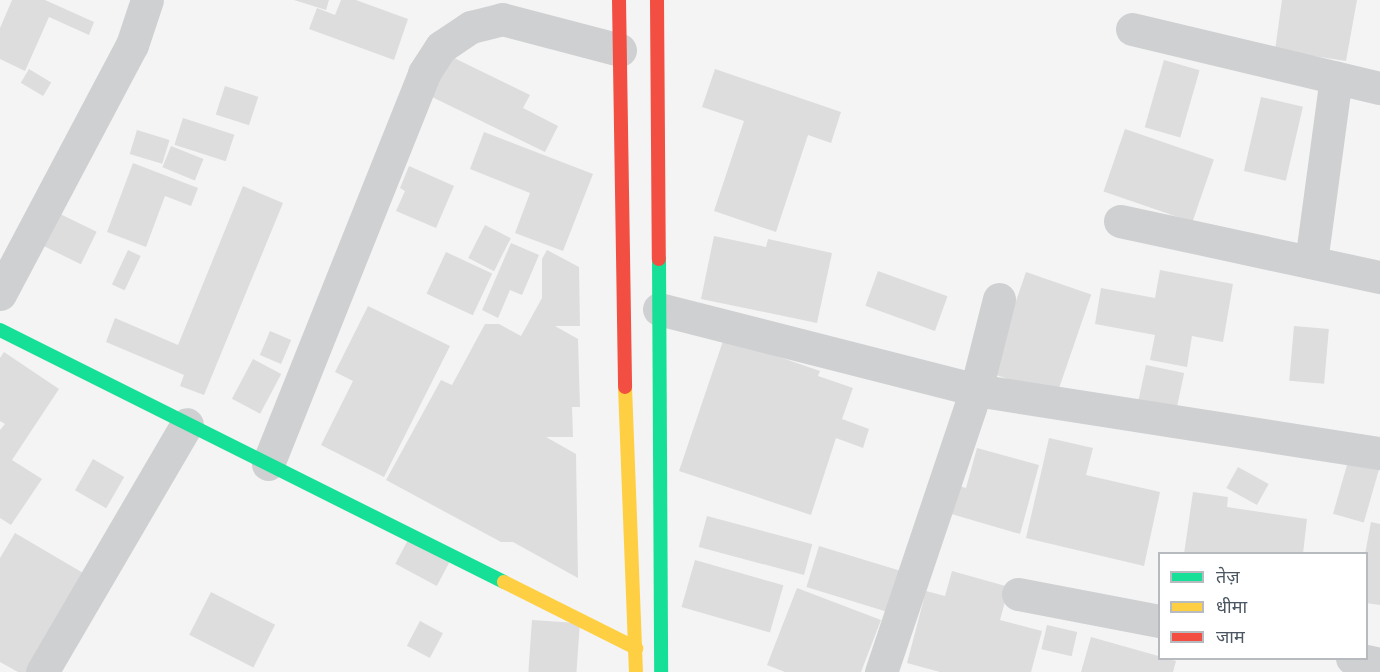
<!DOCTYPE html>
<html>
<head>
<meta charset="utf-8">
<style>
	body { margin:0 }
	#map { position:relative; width:1380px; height:672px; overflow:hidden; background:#f4f4f4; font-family:"Golos Text","Noto Sans Devanagari",sans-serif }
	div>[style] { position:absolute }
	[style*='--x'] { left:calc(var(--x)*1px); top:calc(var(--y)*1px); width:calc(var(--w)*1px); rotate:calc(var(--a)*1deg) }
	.building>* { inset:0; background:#ddddde; transform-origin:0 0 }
	.street>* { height:33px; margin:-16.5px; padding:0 16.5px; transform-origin:16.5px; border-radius:16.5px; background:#ced0d2 }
	.fast>* { height:14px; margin:-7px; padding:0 7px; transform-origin:7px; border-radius:7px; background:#16e098 }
	.slow>* { height:14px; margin:-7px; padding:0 7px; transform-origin:7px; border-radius:7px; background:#ffcf43 }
	.jam>* { height:14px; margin:-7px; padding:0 7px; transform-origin:7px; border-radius:7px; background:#f24e42 }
	span { translate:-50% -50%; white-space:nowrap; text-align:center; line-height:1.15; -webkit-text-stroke:4.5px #fff; paint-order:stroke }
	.legend { position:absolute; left:1158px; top:552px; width:210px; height:108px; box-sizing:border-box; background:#fff; border:2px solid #b7bbc0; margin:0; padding:8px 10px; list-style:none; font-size:18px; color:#4a5661 }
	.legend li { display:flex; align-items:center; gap:12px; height:30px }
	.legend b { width:30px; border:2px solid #b7bbc0 }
</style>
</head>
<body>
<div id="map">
	<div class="building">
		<div style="clip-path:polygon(12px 0,45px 0,94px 22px,89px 35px,49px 17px,25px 71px,0 59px,0 28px)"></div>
		<div style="clip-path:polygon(294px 0,329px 0,326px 10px)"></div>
		<div style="clip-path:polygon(341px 0,356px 0,408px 19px,394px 60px,309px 29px,317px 8px,335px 15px)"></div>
		<div style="clip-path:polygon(1282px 0,1357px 0,1346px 61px,1275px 50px)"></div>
		<div style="clip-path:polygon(450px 56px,530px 95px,523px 108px,558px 126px,545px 152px,430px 96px)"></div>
		<div style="left:1164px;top:60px;width:37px;height:70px;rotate:16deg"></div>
		<div style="left:29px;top:69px;width:26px;height:16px;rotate:31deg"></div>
		<div style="clip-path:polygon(715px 69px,841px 112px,831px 143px,808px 135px,776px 232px,714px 211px,744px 121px,702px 107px)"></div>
		<div style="left:225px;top:86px;width:35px;height:30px;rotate:18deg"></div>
		<div style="left:1261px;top:97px;width:43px;height:76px;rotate:13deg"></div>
		<div style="left:183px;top:118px;width:54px;height:28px;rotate:18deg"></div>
		<div style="left:1125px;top:129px;width:94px;height:66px;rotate:19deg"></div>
		<div style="left:137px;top:130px;width:34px;height:25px;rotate:17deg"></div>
		<div style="clip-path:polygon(484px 132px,593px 174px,563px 251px,515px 233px,530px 193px,470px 169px)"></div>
		<div style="left:171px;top:146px;width:35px;height:23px;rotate:22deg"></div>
		<div style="clip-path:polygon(133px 163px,198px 188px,191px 206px,165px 196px,146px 247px,107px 232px)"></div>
		<div style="clip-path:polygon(409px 166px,454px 186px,436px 228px,396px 211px,405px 191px,400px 188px)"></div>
		<div style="clip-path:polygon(243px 186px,283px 203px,204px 395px,180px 386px,184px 375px,106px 342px,115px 318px,178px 345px)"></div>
		<div style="left:58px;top:213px;width:43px;height:36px;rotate:26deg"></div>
		<div style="left:485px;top:225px;width:29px;height:37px;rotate:27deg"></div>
		<div style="clip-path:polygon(714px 236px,766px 247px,768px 239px,832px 253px,817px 323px,701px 299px)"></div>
		<div style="clip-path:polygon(511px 243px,539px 255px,522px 295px,510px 290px,498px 318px,482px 310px)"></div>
		<div style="left:128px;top:250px;width:14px;height:38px;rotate:25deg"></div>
		<div style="clip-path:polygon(547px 250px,579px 267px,580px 326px,555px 326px,578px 339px,580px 407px,572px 407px,573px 437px,546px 437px,576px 454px,578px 578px,513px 542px,501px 542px,386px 480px,441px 380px,452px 385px,485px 324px,499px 324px,521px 336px,542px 298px,542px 259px)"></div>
		<div style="left:446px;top:252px;width:51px;height:46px;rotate:25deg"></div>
		<div style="clip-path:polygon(1160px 270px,1233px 284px,1223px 342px,1192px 336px,1187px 367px,1150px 360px,1155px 335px,1095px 324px,1101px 288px,1155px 298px)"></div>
		<div style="left:878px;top:271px;width:74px;height:37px;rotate:20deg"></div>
		<div style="left:1026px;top:272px;width:69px;height:107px;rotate:19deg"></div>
		<div style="clip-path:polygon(368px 306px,450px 346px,384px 477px,321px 445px,353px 381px,335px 372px)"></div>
		<div style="left:1294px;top:326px;width:35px;height:55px;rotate:5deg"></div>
		<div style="left:270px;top:331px;width:23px;height:26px;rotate:23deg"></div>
		<div style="clip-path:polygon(724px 338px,820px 371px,818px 376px,853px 388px,842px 419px,869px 429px,863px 448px,836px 438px,811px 515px,679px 471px)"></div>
		<div style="clip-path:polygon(4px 352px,59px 389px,12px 460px,42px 479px,11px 525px,0 518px,0 430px,5px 424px,0 421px,0 358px)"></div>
		<div style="left:253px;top:359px;width:32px;height:45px;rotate:28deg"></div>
		<div style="left:1146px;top:365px;width:39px;height:43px;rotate:12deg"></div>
		<div style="clip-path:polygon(1049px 438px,1093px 448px,1086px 475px,1160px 492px,1144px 566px,1026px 538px)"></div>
		<div style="clip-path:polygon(977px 448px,1039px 465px,1020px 534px,948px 513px,956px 485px,966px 488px)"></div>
		<div style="left:1349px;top:458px;width:32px;height:58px;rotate:16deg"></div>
		<div style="left:93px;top:459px;width:36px;height:36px;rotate:30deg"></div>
		<div style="left:1238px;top:467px;width:35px;height:24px;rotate:29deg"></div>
		<div style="clip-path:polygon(1193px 492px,1228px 497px,1227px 507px,1307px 519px,1303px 554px,1184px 554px)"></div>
		<div style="left:707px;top:516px;width:109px;height:32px;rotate:15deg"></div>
		<div style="clip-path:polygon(1371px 522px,1380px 524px,1380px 605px,1366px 603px,1365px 554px)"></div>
		<div style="clip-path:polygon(15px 533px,90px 577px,35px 672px,18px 672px,0 662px,0 558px)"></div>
		<div style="left:408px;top:540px;width:47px;height:27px;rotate:28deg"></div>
		<div style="left:819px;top:546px;width:84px;height:43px;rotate:17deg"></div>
		<div style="left:695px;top:560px;width:92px;height:49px;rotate:16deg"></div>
		<div style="clip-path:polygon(952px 571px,1009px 587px,1000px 620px,1042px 631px,1031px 672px,940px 672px,907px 663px,926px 591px,945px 596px)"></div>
		<div style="clip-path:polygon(797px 588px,881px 620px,861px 672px,785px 672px,767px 665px)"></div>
		<div style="left:211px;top:592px;width:72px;height:48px;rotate:27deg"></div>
		<div style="left:532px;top:620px;width:48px;height:52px;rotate:4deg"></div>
		<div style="left:420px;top:621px;width:26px;height:28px;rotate:28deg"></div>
		<div style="left:1047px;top:625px;width:31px;height:25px;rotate:13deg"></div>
		<div style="clip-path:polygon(1091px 637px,1176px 661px,1173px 672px,1081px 672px)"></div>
	</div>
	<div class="street">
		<div style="--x:1132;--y:29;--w:255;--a:13.4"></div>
		<div style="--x:1120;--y:221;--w:266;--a:12.2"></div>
		<div style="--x:1311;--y:262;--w:186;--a:-82.3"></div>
		<div style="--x:0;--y:294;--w:282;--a:-62.1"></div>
		<div style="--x:132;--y:45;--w:47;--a:-71.6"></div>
		<div style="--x:999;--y:299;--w:94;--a:104.2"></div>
		<div style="--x:976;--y:390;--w:409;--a:8.9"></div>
		<div style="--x:659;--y:309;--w:327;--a:14.3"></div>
		<div style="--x:976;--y:390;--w:298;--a:108.6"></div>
		<div style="--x:268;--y:464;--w:421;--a:-68.2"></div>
		<div style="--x:424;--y:73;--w:31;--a:-57"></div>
		<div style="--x:441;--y:47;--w:36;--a:-34"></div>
		<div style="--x:471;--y:27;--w:32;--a:-14"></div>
		<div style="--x:502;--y:19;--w:122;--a:14.7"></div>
		<div style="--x:1018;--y:594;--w:145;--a:10.8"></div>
		<div style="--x:1352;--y:658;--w:29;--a:12"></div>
		<div style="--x:42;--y:672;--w:287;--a:-59.7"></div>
	</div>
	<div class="fast">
		<div style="--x:659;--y:259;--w:413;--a:89.7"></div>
		<div style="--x:0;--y:330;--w:563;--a:26.57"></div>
	</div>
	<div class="slow">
		<div style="--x:625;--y:387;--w:285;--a:87.8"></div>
		<div style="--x:504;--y:582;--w:148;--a:26.6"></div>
	</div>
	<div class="jam">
		<div style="--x:619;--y:0;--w:387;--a:89.1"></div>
		<div style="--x:657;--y:0;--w:259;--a:89.6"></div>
	</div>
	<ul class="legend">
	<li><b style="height:8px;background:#16e098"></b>तेज़</li>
	<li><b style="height:8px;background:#ffcf43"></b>धीमा</li>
	<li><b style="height:8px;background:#f24e42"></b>जाम</li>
	</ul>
</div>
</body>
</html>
